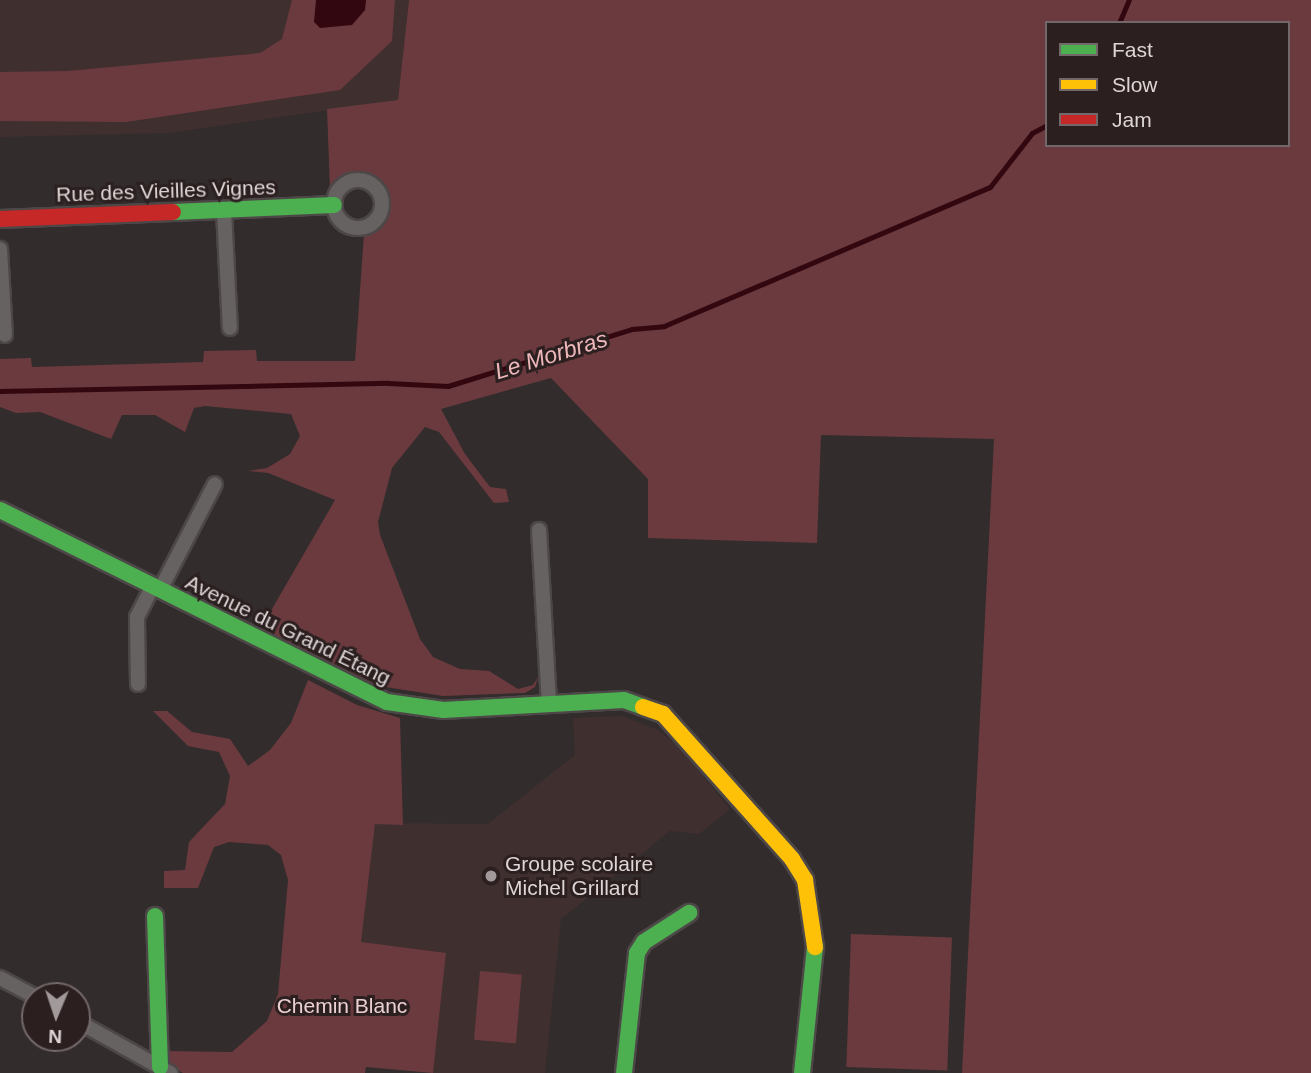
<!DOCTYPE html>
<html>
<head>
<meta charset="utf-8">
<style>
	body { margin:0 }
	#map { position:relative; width:1311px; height:1073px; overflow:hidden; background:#322c2c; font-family:Arial,sans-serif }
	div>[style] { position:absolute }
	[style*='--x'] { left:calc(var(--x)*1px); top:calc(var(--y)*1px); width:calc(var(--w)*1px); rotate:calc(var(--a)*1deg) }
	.built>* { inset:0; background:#402f2f }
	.green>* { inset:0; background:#6b3a3e; transform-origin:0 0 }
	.water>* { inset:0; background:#33070f }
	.stream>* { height:5px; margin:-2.5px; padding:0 2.5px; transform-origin:2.5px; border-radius:2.5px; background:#33070f }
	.roads { filter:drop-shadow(2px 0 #4d4747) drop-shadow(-2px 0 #4d4747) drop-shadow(0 2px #4d4747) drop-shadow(0 -2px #4d4747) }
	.street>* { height:14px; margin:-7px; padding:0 7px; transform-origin:7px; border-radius:7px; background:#666262 }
	.street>.ring { margin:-7px; padding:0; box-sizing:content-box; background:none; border:14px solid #666262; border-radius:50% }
	.fast>* { height:16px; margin:-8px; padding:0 8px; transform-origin:8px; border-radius:8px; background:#4caf50 }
	.slow>* { height:16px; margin:-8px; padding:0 8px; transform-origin:8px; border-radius:8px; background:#ffc107 }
	.jam>* { height:16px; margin:-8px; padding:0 8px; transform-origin:8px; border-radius:8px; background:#c62828 }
	.dots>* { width:19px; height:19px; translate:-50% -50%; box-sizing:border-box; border:4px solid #2b1f20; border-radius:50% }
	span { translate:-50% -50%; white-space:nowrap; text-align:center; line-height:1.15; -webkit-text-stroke:6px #2b1f20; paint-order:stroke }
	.street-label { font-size:21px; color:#ded5d6 }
	.poi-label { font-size:21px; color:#ded5d6 }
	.left { translate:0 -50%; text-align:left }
	.park-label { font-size:21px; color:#edd1d2 }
	.water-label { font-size:23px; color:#eeb8bb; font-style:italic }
	.legend { position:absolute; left:1045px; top:21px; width:245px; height:126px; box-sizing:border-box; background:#2b1f20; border:2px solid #736869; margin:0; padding:9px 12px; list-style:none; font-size:21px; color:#ded5d6 }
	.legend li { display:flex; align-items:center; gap:14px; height:35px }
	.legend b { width:35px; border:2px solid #736869 }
	.north { position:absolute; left:21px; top:982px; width:70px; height:70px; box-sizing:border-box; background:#2b1f20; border:2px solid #736869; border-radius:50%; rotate:182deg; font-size:19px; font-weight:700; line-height:28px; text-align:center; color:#ded5d6 }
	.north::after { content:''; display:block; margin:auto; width:24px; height:32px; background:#a29a9a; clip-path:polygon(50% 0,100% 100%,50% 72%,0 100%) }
</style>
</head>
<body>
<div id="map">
	<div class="built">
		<div style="clip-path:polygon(0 0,409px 0,398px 100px,170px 133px,0 137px)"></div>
		<div style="clip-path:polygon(622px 716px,658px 730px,679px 747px,730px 809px,699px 834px,670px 831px,561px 919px,545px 1073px,433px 1073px,446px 954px,360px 943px,375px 823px,488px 824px,575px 755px,573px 718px)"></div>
	</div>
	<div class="green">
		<div style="clip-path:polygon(292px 0,395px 0,392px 41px,340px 90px,126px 122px,0 121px,0 72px,68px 71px,260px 53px,282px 39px)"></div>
		<div style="clip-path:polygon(evenodd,409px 0,1311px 0,1311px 1073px,962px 1073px,994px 439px,821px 435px,817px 543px,648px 538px,648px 479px,551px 378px,441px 409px,465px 454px,490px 487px,506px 489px,509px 502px,494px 503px,439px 432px,425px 427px,392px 468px,378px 522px,380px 535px,420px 639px,433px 657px,460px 669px,489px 671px,518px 689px,533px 685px,538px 677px,535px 687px,525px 693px,443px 696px,379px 686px,261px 628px,335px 500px,268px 473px,248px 471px,267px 468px,290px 454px,300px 436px,291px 414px,205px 406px,194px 408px,185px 432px,155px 415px,122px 415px,111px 439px,40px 412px,16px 413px,0 407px,0 359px,31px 358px,32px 367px,203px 362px,204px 351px,256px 350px,257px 361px,355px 361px,364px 234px,383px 223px,390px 202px,383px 183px,363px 172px,344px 175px,330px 190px,327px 109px,398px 100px,409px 0,1047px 23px,1288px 23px,1288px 145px,1047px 145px,1047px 23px)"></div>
		<div style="clip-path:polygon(308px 680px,357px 705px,400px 718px,403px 825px,375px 824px,361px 942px,446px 953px,433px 1073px,366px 1067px,365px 1073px,183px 1073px,170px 1066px,165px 1051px,232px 1052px,267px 1021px,278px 994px,288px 880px,281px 855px,268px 845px,229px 842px,214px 847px,198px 888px,164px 888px,164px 871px,185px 870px,189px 842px,225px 804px,230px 776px,219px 752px,188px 746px,153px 711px,167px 711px,192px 732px,230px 739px,248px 766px,270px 750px,291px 723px)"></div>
		<div style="left:851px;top:934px;width:101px;height:133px;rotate:2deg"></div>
		<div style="left:480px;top:971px;width:42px;height:69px;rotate:5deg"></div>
	</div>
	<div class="water">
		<div style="clip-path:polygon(316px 0,366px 0,365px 10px,352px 25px,320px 28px,314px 22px)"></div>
	</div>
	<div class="stream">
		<div style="--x:1119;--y:23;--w:25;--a:-67"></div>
		<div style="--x:0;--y:391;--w:388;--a:-1.2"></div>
		<div style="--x:388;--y:383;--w:60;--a:2.9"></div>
		<div style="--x:448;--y:386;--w:193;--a:-17.2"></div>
		<div style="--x:632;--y:329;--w:32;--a:-5"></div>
		<div style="--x:664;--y:326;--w:354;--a:-23.1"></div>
		<div style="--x:990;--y:187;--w:68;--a:-52.1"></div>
		<div style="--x:1032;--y:133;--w:17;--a:-28"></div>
	</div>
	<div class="roads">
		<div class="street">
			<div class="ring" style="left:334px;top:180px;width:34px;height:34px"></div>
			<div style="--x:224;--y:211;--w:117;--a:87.1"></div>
			<div style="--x:0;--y:249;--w:86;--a:86.7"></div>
			<div style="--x:539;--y:530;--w:173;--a:86.7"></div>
			<div style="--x:160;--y:590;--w:119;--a:-62.6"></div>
			<div style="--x:138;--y:684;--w:67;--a:-90.9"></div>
			<div style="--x:137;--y:617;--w:34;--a:-63"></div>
			<div style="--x:0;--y:978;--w:40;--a:28"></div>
			<div style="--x:77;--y:1021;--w:107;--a:29.2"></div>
		</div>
		<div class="fast">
			<div style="--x:173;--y:212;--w:161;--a:-2.5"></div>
			<div style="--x:0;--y:510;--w:432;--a:26.4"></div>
			<div style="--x:387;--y:702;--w:57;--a:8.1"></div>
			<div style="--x:443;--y:710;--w:181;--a:-3.2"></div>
			<div style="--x:624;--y:700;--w:20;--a:20"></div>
			<div style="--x:155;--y:916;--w:151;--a:88.1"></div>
			<div style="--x:624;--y:1073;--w:121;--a:-83.8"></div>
			<div style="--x:637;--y:953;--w:13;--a:-58"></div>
			<div style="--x:644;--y:942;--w:54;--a:-32.8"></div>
			<div style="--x:802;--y:1073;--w:127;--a:-84.1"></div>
		</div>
		<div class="slow">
			<div style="--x:643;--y:707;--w:21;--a:19"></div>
			<div style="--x:663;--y:714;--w:194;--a:48.3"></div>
			<div style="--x:792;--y:859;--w:25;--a:58"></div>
			<div style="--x:805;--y:880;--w:68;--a:81.5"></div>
		</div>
		<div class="jam">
			<div style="--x:0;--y:219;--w:173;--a:-2.3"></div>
		</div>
	</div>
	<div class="dots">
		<div style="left:491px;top:876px;background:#a29a9a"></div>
	</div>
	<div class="street-label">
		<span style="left:166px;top:191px;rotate:-2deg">Rue des Vieilles Vignes</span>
		<span style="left:288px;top:630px;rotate:26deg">Avenue du Grand Étang</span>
	</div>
	<div class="poi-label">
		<span class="left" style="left:505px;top:876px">Groupe scolaire<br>Michel Grillard</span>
	</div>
	<div class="park-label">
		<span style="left:342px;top:1006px">Chemin Blanc</span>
	</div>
	<div class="water-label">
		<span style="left:551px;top:355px;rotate:-17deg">Le Morbras</span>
	</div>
	<ul class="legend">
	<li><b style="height:9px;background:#4caf50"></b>Fast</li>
	<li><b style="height:9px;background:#ffc107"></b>Slow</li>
	<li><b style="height:9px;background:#c62828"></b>Jam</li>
	</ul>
	<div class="north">N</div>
</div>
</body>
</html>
